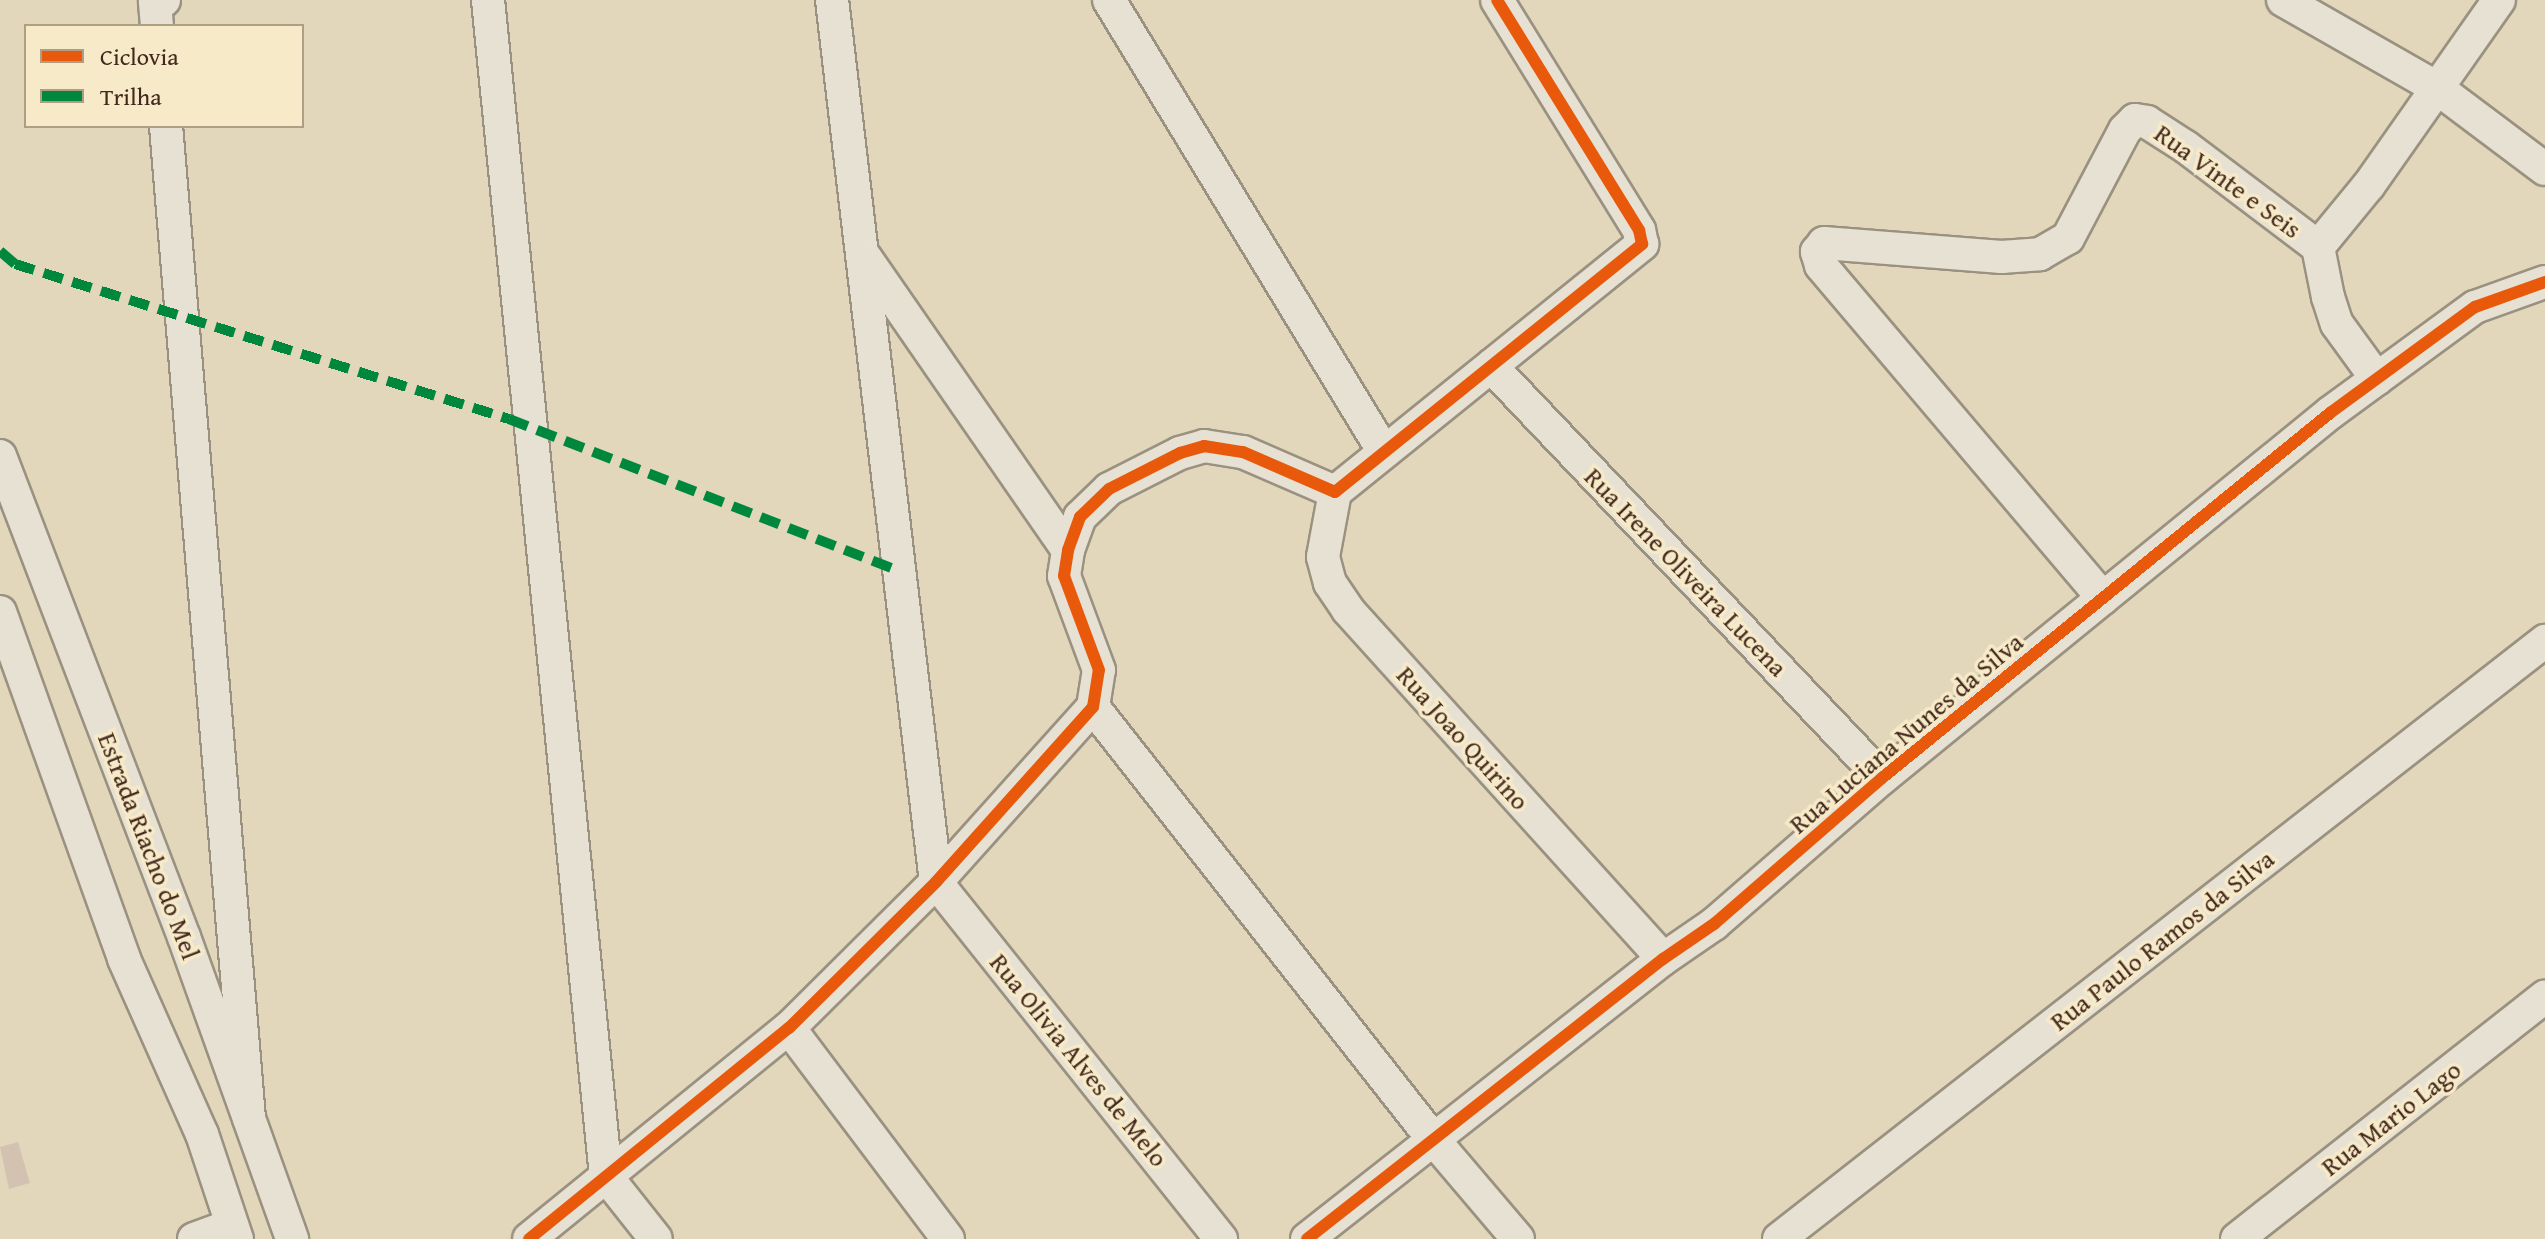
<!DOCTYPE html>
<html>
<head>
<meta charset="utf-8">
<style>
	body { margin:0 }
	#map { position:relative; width:2545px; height:1239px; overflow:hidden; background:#e2d7bb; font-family:"Gentium Book Plus",serif }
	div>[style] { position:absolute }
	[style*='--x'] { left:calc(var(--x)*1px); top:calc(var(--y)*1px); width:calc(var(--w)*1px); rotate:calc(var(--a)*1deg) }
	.building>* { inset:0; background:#d3c2b2 }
	.roads { filter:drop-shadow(2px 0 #9a9180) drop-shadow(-2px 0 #9a9180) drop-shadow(0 2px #9a9180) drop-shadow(0 -2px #9a9180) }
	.street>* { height:32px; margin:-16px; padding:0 16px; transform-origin:16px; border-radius:16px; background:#e7e1d3 }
	.quiet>* { height:10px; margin-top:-5px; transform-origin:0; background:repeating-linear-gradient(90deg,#00873e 0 20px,transparent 0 30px) }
	.cycleway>* { height:12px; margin:-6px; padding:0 6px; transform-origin:6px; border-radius:6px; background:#e8590c }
	span { translate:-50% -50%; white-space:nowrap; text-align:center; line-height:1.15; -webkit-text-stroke:7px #f7eac8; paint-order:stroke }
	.street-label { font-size:26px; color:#43291d }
	.legend { position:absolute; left:24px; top:24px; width:280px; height:104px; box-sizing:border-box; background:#f7eac8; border:2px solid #af9d84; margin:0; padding:10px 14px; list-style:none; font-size:24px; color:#43291d }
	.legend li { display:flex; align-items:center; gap:16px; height:40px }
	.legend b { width:40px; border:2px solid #af9d84 }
</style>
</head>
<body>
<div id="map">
	<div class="building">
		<div style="clip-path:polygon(18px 1142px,30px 1183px,9px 1189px,0 1147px)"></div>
	</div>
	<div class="roads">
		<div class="street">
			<div style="--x:488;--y:0;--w:1182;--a:84.27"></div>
			<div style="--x:606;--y:1176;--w:80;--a:51.6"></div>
			<div style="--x:832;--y:0;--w:888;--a:83.28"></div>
			<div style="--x:936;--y:882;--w:457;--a:51.4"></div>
			<div style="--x:1109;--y:0;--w:529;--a:58.68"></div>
			<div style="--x:2283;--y:0;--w:177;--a:29.7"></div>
			<div style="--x:2437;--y:88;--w:135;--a:36.9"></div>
			<div style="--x:157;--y:26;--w:25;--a:-95"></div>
			<div style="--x:155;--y:1;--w:9;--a:-6"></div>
			<div style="--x:166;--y:126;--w:995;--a:85.22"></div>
			<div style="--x:2318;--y:247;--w:80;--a:-50.6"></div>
			<div style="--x:2369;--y:185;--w:226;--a:-54.9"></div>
			<div style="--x:2318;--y:247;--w:51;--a:78.7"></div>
			<div style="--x:2328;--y:297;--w:28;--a:72"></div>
			<div style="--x:2337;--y:324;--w:68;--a:54"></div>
			<div style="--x:865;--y:257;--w:356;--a:55.3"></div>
			<div style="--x:1491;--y:366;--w:568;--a:46.5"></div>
			<div style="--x:0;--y:456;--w:515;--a:69.07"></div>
			<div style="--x:184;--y:937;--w:321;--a:70.3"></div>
			<div style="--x:1335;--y:492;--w:66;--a:100.5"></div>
			<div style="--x:1323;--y:557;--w:27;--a:75"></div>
			<div style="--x:1330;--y:583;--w:32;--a:56"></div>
			<div style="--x:1348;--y:610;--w:470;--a:47.9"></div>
			<div style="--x:2103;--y:598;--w:436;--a:-130.3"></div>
			<div style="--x:1821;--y:265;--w:14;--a:-107"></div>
			<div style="--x:1817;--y:252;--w:11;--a:-52"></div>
			<div style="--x:1824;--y:243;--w:178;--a:4.5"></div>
			<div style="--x:2001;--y:257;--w:39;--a:-4"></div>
			<div style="--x:2040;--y:254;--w:32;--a:-30"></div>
			<div style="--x:2068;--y:238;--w:122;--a:-62.2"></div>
			<div style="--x:2125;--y:130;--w:14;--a:-45"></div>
			<div style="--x:2135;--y:120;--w:12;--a:9"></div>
			<div style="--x:2147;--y:122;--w:46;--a:32.7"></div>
			<div style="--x:2186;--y:147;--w:166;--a:37.1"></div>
			<div style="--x:0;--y:612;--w:368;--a:70.3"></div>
			<div style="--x:124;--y:959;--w:192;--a:66"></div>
			<div style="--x:202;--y:1134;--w:111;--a:71.6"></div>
			<div style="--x:1093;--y:707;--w:550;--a:51.8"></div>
			<div style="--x:1433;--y:1139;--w:131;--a:49.6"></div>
			<div style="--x:789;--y:1028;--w:264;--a:53"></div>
			<div style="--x:194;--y:1239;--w:40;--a:-20.2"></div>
			<div style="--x:529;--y:1239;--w:335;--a:-39.1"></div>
			<div style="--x:789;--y:1028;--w:207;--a:-44.8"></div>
			<div style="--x:936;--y:882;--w:235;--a:-48.1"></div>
			<div style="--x:1093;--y:707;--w:37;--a:-81"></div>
			<div style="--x:1099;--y:670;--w:100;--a:-110.4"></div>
			<div style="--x:1064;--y:576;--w:26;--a:-81"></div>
			<div style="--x:1068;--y:550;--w:35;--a:-70"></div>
			<div style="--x:1080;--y:517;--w:40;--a:-44"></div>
			<div style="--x:1109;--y:489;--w:80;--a:-26.9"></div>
			<div style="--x:1180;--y:453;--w:25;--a:-16"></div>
			<div style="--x:1204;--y:446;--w:39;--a:9"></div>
			<div style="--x:1243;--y:452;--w:100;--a:23.5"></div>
			<div style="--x:1335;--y:492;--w:395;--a:-38.9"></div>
			<div style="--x:1642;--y:244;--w:14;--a:-102"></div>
			<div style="--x:1639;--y:230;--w:270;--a:-121.7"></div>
			<div style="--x:1307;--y:1239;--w:453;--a:-38.2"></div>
			<div style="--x:1663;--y:959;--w:62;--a:-34.5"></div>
			<div style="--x:1714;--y:924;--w:223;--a:-41"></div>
			<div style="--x:1882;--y:778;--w:578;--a:-39.17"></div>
			<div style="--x:2330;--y:413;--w:180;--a:-36.2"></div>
			<div style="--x:2475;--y:307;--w:74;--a:-19.7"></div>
			<div style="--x:1779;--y:1239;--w:972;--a:-37.98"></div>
			<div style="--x:2237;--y:1239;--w:392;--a:-38.2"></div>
		</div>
	</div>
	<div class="quiet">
		<div style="--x:0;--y:251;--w:20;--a:41"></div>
		<div style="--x:15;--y:264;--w:518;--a:17.42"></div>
		<div style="--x:509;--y:419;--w:419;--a:21.3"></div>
	</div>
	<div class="cycleway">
		<div style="--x:529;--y:1239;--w:335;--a:-39.1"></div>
		<div style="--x:789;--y:1028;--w:207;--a:-44.8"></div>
		<div style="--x:936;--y:882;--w:235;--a:-48.1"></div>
		<div style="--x:1093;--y:707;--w:37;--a:-81"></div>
		<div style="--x:1099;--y:670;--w:100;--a:-110.4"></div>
		<div style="--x:1064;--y:576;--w:26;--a:-81"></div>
		<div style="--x:1068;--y:550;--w:35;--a:-70"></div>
		<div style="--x:1080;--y:517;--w:40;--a:-44"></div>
		<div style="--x:1109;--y:489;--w:80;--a:-26.9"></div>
		<div style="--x:1180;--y:453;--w:25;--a:-16"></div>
		<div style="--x:1204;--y:446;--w:39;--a:9"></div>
		<div style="--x:1243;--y:452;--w:100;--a:23.5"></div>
		<div style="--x:1335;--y:492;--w:395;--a:-38.9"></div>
		<div style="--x:1642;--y:244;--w:14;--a:-102"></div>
		<div style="--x:1639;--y:230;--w:270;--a:-121.7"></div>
		<div style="--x:1307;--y:1239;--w:453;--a:-38.2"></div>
		<div style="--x:1663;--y:959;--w:62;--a:-34.5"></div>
		<div style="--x:1714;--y:924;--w:223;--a:-41"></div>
		<div style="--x:1882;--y:778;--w:578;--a:-39.17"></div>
		<div style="--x:2330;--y:413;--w:180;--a:-36.2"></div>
		<div style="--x:2475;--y:307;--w:74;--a:-19.7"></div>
	</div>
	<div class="street-label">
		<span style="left:2228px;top:181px;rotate:36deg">Rua Vinte e Seis</span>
		<span style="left:1686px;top:572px;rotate:46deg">Rua Irene Oliveira Lucena</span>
		<span style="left:1906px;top:733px;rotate:-40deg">Rua Luciana Nunes da Silva</span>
		<span style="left:1463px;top:738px;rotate:48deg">Rua Joao Quirino</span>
		<span style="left:149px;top:846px;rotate:69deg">Estrada Riacho do Mel</span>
		<span style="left:2162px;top:940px;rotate:-38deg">Rua Paulo Ramos da Silva</span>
		<span style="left:1079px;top:1060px;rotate:51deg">Rua Olivia Alves de Melo</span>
		<span style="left:2391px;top:1118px;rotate:-38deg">Rua Mario Lago</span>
	</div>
	<ul class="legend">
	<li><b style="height:10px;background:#e8590c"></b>Ciclovia</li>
	<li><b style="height:10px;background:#00873e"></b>Trilha</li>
	</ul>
</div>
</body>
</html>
